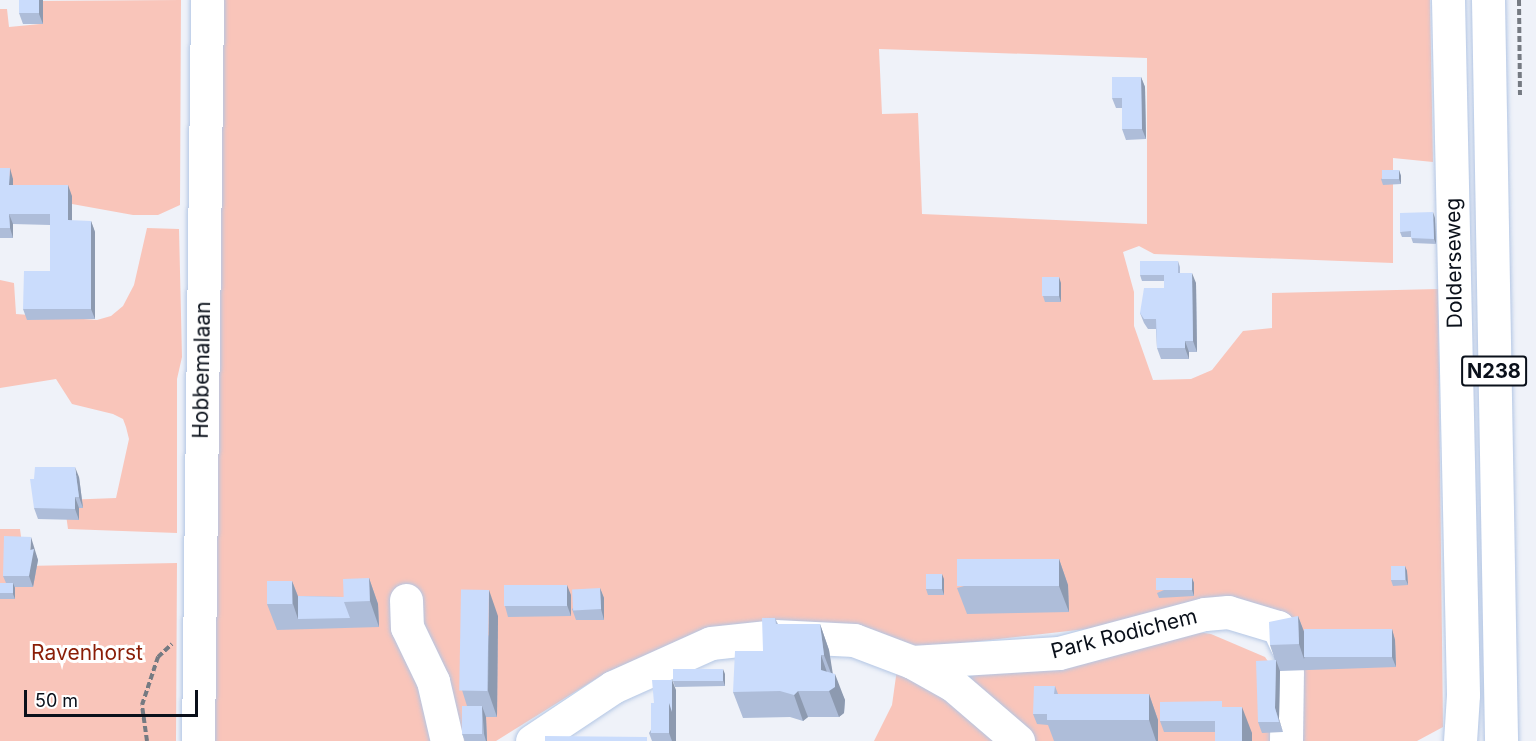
<!DOCTYPE html>
<html>
<head>
<meta charset="utf-8">
<style>
  body { margin:0 }
  #map { position:relative; width:1536px; height:741px; overflow:hidden; background:#eff2f9; font-family:Inter,sans-serif }
  div>[style] { position:absolute }
  .green>* { inset:0; background:#f9c5ba }
  .path>* { height:4px; margin-top:-2px; transform-origin:0; background:repeating-linear-gradient(90deg,#757a82 0 6px,transparent 0 9px) }
  .roads { filter:drop-shadow(0 0 2px #b3c6e4) drop-shadow(0 0 2px #b3c6e4) }
  .minor>* { height:33px; margin:-16.5px; padding:0 16.5px; transform-origin:16.5px; border-radius:16.5px; background:#fff }
  .major>* { height:33px; margin:-16.5px; padding:0 16.5px; transform-origin:16.5px; border-radius:16.5px; background:#fff }
  .wall>* { inset:0; background:#aebdd9 }
  .shaded-wall>* { inset:0; background:#8d9ab0 }
  .building>* { inset:0; background:#cadcfc; transform-origin:0 0 }
  span { translate:-50% -50%; white-space:nowrap; text-align:center; line-height:1.15; -webkit-text-stroke:6px #fff; paint-order:stroke }
  .shield-label span { padding:2px 4px; background:#fff; border:2px solid; border-radius:4px; -webkit-text-stroke-width:0 }
  .shield-label { font-size:20px; color:#0a101a; font-weight:700 }
  .street-label { font-size:21px; color:#0a101a }
  .park-label { font-size:21px; color:#8a1e07 }
  .scale { position:absolute; left:24px; top:690px; width:174px; height:27px; box-sizing:border-box; border:3px solid #0a101a; border-top:0; padding-left:8px; font-size:18px; line-height:21px; white-space:nowrap; color:#0a101a; -webkit-text-stroke:4px #fff; paint-order:stroke }
</style>
</head>
<body>
<div id="map">
  <div class="green">
    <div style="clip-path:polygon(181px 0,180px 205px,158px 215px,133px 215px,0 191px,0 9px,7px 9px,9px 27px,40px 24px,37px 1px)"></div>
    <div style="clip-path:polygon(evenodd,217px 0,1430px 0,1433px 162px,1393px 158px,1393px 263px,1154px 254px,1139px 246px,1123px 252px,1134px 292px,1134px 326px,1153px 380px,1191px 379px,1212px 370px,1243px 331px,1272px 328px,1272px 293px,1438px 289px,1443px 727px,1417px 741px,1291px 741px,1274px 639px,1222px 621px,1095px 628px,921px 648px,670px 646px,607px 672px,496px 741px,209px 741px,217px 0,879px 49px,1147px 58px,1147px 224px,922px 214px,918px 113px,882px 114px,879px 49px)"></div>
    <div style="clip-path:polygon(147px 228px,179px 229px,182px 357px,177px 379px,177px 533px,68px 529px,64px 500px,116px 498px,129px 439px,126px 427px,123px 419px,113px 414px,72px 404px,56px 379px,0 388px,0 280px,14px 283px,16px 314px,97px 320px,111px 316px,123px 306px,134px 285px)"></div>
    <div style="clip-path:polygon(0 529px,20px 529px,25px 566px,177px 563px,176px 741px,0 741px)"></div>
    <div style="clip-path:polygon(1184px 630px,1211px 634px,1265px 657px,1272px 667px,1274px 741px,1027px 741px,944px 669px)"></div>
    <div style="clip-path:polygon(898px 662px,1009px 741px,874px 741px,892px 705px)"></div>
  </div>
  <div class="path">
    <div style="left:1519px;top:0;width:95px;rotate:89.4deg"></div>
    <div style="left:147px;top:741px;width:36px;rotate:-98deg"></div>
    <div style="left:142px;top:705px;width:51px;rotate:-71.6deg"></div>
    <div style="left:158px;top:657px;width:19px;rotate:-43deg"></div>
  </div>
  <div class="roads">
    <div class="minor">
      <div style="left:1448px;top:0;width:695px;rotate:88.76deg"></div>
      <div style="left:1463px;top:695px;width:46px;rotate:93.7deg"></div>
      <div style="left:406px;top:600px;width:27px;rotate:88deg"></div>
      <div style="left:407px;top:627px;width:60px;rotate:64.3deg"></div>
      <div style="left:433px;top:681px;width:62px;rotate:76.9deg"></div>
      <div style="left:912px;top:662px;width:47px;rotate:29.3deg"></div>
      <div style="left:953px;top:685px;width:86px;rotate:40.7deg"></div>
      <div style="left:198px;top:741px;width:741px;rotate:-89.3deg"></div>
      <div style="left:532px;top:741px;width:97px;rotate:-33.7deg"></div>
      <div style="left:613px;top:687px;width:107px;rotate:-24.2deg"></div>
      <div style="left:711px;top:643px;width:64px;rotate:-6.2deg"></div>
      <div style="left:775px;top:636px;width:79px;rotate:2.9deg"></div>
      <div style="left:854px;top:640px;width:62px;rotate:20.8deg"></div>
      <div style="left:912px;top:662px;width:147px;rotate:-3.5deg"></div>
      <div style="left:1059px;top:653px;width:151px;rotate:-15deg"></div>
      <div style="left:1205px;top:614px;width:23px;rotate:-5deg"></div>
      <div style="left:1228px;top:612px;width:52px;rotate:16.7deg"></div>
      <div style="left:1278px;top:627px;width:21px;rotate:65deg"></div>
      <div style="left:1286px;top:741px;width:69px;rotate:-89.2deg"></div>
    </div>
    <div class="major">
      <div style="left:1488px;top:0;width:741px;rotate:88.99deg"></div>
    </div>
  </div>
  <div class="wall">
    <div style="clip-path:polygon(43px 0,43px 24px,23px 24px,19px 13px)"></div>
    <div style="clip-path:polygon(1141px 77px,1145px 87px,1146px 139px,1126px 140px,1122px 129px,1122px 108px,1116px 108px,1112px 98px)"></div>
    <div style="clip-path:polygon(0 168px,13px 179px,13px 185px,72px 196px,72px 221px,91px 221px,95px 232px,95px 319px,27px 320px,23px 309px,50px 271px,50px 225px,13px 224px,13px 238px,0 238px)"></div>
    <div style="clip-path:polygon(1399px 170px,1401px 176px,1401px 184px,1383px 185px,1381px 179px)"></div>
    <div style="clip-path:polygon(1435px 218px,1436px 244px,1413px 243px,1411px 237px,1402px 237px,1400px 232px)"></div>
    <div style="clip-path:polygon(1178px 261px,1180px 267px,1180px 273px,1196px 283px,1197px 352px,1189px 352px,1189px 359px,1161px 359px,1157px 348px,1156px 329px,1148px 329px,1144px 323px,1140px 313px,1164px 288px,1164px 281px,1142px 281px,1140px 275px)"></div>
    <div style="clip-path:polygon(1061px 283px,1061px 302px,1045px 302px,1043px 296px)"></div>
    <div style="clip-path:polygon(79px 477px,83px 508px,79px 508px,79px 520px,38px 519px,34px 508px,34px 479px)"></div>
    <div style="clip-path:polygon(34px 547px,34px 550px,38px 560px,33px 587px,15px 587px,15px 599px,0 599px,0 583px,6px 583px,3px 576px)"></div>
    <div style="clip-path:polygon(1059px 559px,1068px 585px,1069px 612px,967px 614px,957px 588px)"></div>
    <div style="clip-path:polygon(1405px 566px,1407px 571px,1408px 585px,1393px 586px,1391px 580px)"></div>
    <div style="clip-path:polygon(369px 578px,378px 604px,379px 627px,277px 630px,267px 604px,292px 581px,298px 596px,344px 597px)"></div>
    <div style="clip-path:polygon(1192px 578px,1194px 583px,1194px 596px,1159px 598px,1157px 593px)"></div>
    <div style="clip-path:polygon(944px 579px,944px 595px,928px 595px,926px 589px)"></div>
    <div style="clip-path:polygon(600px 588px,604px 598px,604px 620px,576px 620px,572px 609px)"></div>
    <div style="clip-path:polygon(571px 595px,571px 616px,508px 617px,505px 606px)"></div>
    <div style="clip-path:polygon(498px 616px,497px 717px,486px 717px,487px 741px,465px 741px,462px 734px,467px 706px,462px 690px)"></div>
    <div style="clip-path:polygon(1298px 616px,1304px 632px,1392px 629px,1395px 640px,1396px 667px,1280px 671px,1279px 719px,1283px 732px,1262px 733px,1258px 722px,1275px 660px,1270px 645px)"></div>
    <div style="clip-path:polygon(775px 618px,778px 624px,820px 624px,829px 650px,832px 673px,845px 700px,844px 713px,839px 717px,808px 717px,803px 721px,790px 717px,743px 718px,733px 692px,763px 651px)"></div>
    <div style="clip-path:polygon(725px 674px,725px 686px,675px 687px,673px 681px)"></div>
    <div style="clip-path:polygon(1055px 686px,1058px 694px,1149px 694px,1158px 720px,1158px 741px,1054px 741px,1048px 725px,1037px 724px,1033px 714px)"></div>
    <div style="clip-path:polygon(676px 690px,676px 741px,652px 741px,649px 733px)"></div>
    <div style="clip-path:polygon(1224px 707px,1252px 733px,1215px 732px,1164px 732px,1160px 721px)"></div>
  </div>
  <div class="shaded-wall">
    <div style="clip-path:polygon(39px 0,43px 0,43px 24px,39px 14px)"></div>
    <div style="clip-path:polygon(1141px 77px,1145px 87px,1146px 139px,1142px 129px)"></div>
    <div style="clip-path:polygon(10px 168px,13px 179px,13px 195px,9px 185px)"></div>
    <div style="clip-path:polygon(1399px 170px,1401px 176px,1401px 184px,1399px 179px)"></div>
    <div style="clip-path:polygon(68px 185px,72px 196px,72px 231px,68px 220px)"></div>
    <div style="clip-path:polygon(1433px 212px,1435px 218px,1436px 244px,1434px 239px)"></div>
    <div style="clip-path:polygon(9px 214px,13px 224px,13px 238px,10px 228px)"></div>
    <div style="clip-path:polygon(91px 221px,95px 232px,95px 319px,91px 309px)"></div>
    <div style="clip-path:polygon(1192px 273px,1196px 283px,1197px 352px,1193px 341px)"></div>
    <div style="clip-path:polygon(1059px 277px,1061px 283px,1061px 302px,1059px 296px)"></div>
    <div style="clip-path:polygon(1185px 341px,1189px 352px,1189px 359px,1185px 348px)"></div>
    <div style="clip-path:polygon(75px 467px,79px 477px,83px 508px,79px 497px)"></div>
    <div style="clip-path:polygon(75px 497px,79px 508px,79px 520px,75px 509px)"></div>
    <div style="clip-path:polygon(31px 537px,38px 560px,33px 587px,29px 576px)"></div>
    <div style="clip-path:polygon(1059px 559px,1068px 585px,1069px 612px,1059px 586px)"></div>
    <div style="clip-path:polygon(1405px 566px,1407px 571px,1408px 585px,1406px 580px)"></div>
    <div style="clip-path:polygon(942px 574px,944px 579px,944px 595px,942px 589px)"></div>
    <div style="clip-path:polygon(369px 578px,378px 604px,379px 627px,370px 601px)"></div>
    <div style="clip-path:polygon(1192px 578px,1194px 583px,1194px 596px,1192px 590px)"></div>
    <div style="clip-path:polygon(292px 581px,302px 607px,298px 619px,293px 604px)"></div>
    <div style="clip-path:polygon(13px 583px,15px 588px,15px 599px,13px 594px)"></div>
    <div style="clip-path:polygon(567px 585px,571px 595px,571px 616px,567px 605px)"></div>
    <div style="clip-path:polygon(600px 588px,604px 598px,604px 620px,601px 609px)"></div>
    <div style="clip-path:polygon(489px 590px,498px 616px,497px 717px,488px 691px)"></div>
    <div style="clip-path:polygon(1298px 616px,1308px 642px,1304px 659px,1299px 644px)"></div>
    <div style="clip-path:polygon(820px 624px,829px 650px,834px 681px,824px 655px)"></div>
    <div style="clip-path:polygon(1392px 629px,1395px 640px,1396px 667px,1392px 657px)"></div>
    <div style="clip-path:polygon(821px 655px,830px 681px,835px 674px,845px 700px,844px 713px,839px 717px,821px 670px)"></div>
    <div style="clip-path:polygon(1276px 660px,1280px 671px,1279px 719px,1283px 732px,1275px 708px)"></div>
    <div style="clip-path:polygon(723px 669px,725px 674px,725px 686px,723px 680px)"></div>
    <div style="clip-path:polygon(672px 680px,676px 690px,676px 741px,672px 741px,669px 733px,669px 703px)"></div>
    <div style="clip-path:polygon(798px 691px,808px 717px,803px 721px,794px 695px)"></div>
    <div style="clip-path:polygon(1149px 694px,1158px 720px,1158px 741px,1156px 741px,1149px 720px)"></div>
    <div style="clip-path:polygon(482px 706px,486px 717px,487px 741px,486px 741px,484px 734px)"></div>
    <div style="clip-path:polygon(1242px 707px,1252px 733px,1252px 741px,1242px 741px)"></div>
  </div>
  <div class="building">
    <div style="left:19px;top:0;width:20px;height:13px"></div>
    <div style="clip-path:polygon(1112px 77px,1141px 77px,1142px 129px,1122px 129px,1122px 98px,1112px 98px)"></div>
    <div style="clip-path:polygon(0 168px,10px 168px,9px 185px,68px 185px,68px 220px,91px 221px,91px 309px,23px 309px,24px 271px,50px 271px,50px 214px,9px 214px,10px 228px,0 228px)"></div>
    <div style="left:1382px;top:170px;width:17px;height:9px"></div>
    <div style="clip-path:polygon(1433px 212px,1434px 239px,1411px 238px,1411px 231px,1400px 232px,1400px 213px)"></div>
    <div style="clip-path:polygon(1140px 261px,1178px 261px,1178px 273px,1164px 273px,1164px 275px,1140px 275px)"></div>
    <div style="clip-path:polygon(1164px 273px,1192px 273px,1193px 341px,1185px 341px,1185px 348px,1157px 348px,1156px 319px,1144px 319px,1140px 313px,1144px 288px,1164px 288px)"></div>
    <div style="left:1059px;top:277px;width:19px;height:17px;rotate:90deg"></div>
    <div style="clip-path:polygon(35px 467px,75px 467px,79px 497px,75px 497px,75px 509px,34px 508px,30px 479px,34px 479px)"></div>
    <div style="clip-path:polygon(4px 536px,31px 537px,30px 550px,34px 549px,29px 576px,3px 576px)"></div>
    <div style="left:1059px;top:559px;width:27px;height:102px;rotate:90deg"></div>
    <div style="left:1391px;top:566px;width:14px;height:14px"></div>
    <div style="left:926px;top:574px;width:16px;height:15px"></div>
    <div style="left:369px;top:578px;width:23px;height:26px;rotate:88deg"></div>
    <div style="left:1192px;top:578px;width:12px;height:36px;rotate:90deg"></div>
    <div style="left:267px;top:581px;width:25px;height:23px"></div>
    <div style="left:0;top:583px;width:13px;height:10px"></div>
    <div style="left:504px;top:585px;width:63px;height:21px"></div>
    <div style="left:600px;top:588px;width:21px;height:28px;rotate:87deg"></div>
    <div style="left:489px;top:590px;width:101px;height:28px;rotate:91deg"></div>
    <div style="clip-path:polygon(298px 596px,344px 597px,344px 602px,350px 618px,298px 619px)"></div>
    <div style="clip-path:polygon(1298px 616px,1299px 644px,1270px 645px,1269px 622px)"></div>
    <div style="clip-path:polygon(762px 618px,775px 618px,776px 624px,820px 624px,824px 655px,821px 655px,821px 670px,835px 674px,835px 687px,829px 691px,798px 691px,794px 695px,780px 691px,733px 692px,735px 651px,763px 651px)"></div>
    <div style="left:1392px;top:629px;width:28px;height:88px;rotate:90deg"></div>
    <div style="clip-path:polygon(1276px 660px,1275px 708px,1279px 722px,1258px 722px,1256px 661px)"></div>
    <div style="left:673px;top:669px;width:50px;height:12px"></div>
    <div style="clip-path:polygon(652px 680px,672px 680px,672px 712px,669px 703px,654px 703px)"></div>
    <div style="clip-path:polygon(1034px 686px,1055px 686px,1054px 694px,1047px 694px,1047px 714px,1033px 714px)"></div>
    <div style="left:1047px;top:694px;width:102px;height:26px"></div>
    <div style="clip-path:polygon(1222px 701px,1222px 707px,1215px 707px,1215px 721px,1160px 721px,1160px 702px)"></div>
    <div style="left:651px;top:703px;width:18px;height:30px"></div>
    <div style="left:462px;top:706px;width:20px;height:28px"></div>
    <div style="left:1215px;top:707px;width:27px;height:34px"></div>
    <div style="clip-path:polygon(545px 736px,647px 737px,647px 741px,545px 741px)"></div>
  </div>
  <div class="shield-label">
    <span style="left:1494px;top:371px">N238</span>
  </div>
  <div class="street-label">
    <span style="left:1454px;top:263px;rotate:-91deg">Dolderseweg</span>
    <span style="left:202px;top:370px;rotate:-89deg">Hobbemalaan</span>
    <span style="left:1124px;top:634px;rotate:-14deg">Park Rodichem</span>
  </div>
  <div class="park-label">
    <span style="left:87px;top:653px">Ravenhorst</span>
  </div>
  <div class="scale">50 m</div>
</div>
</body>
</html>
